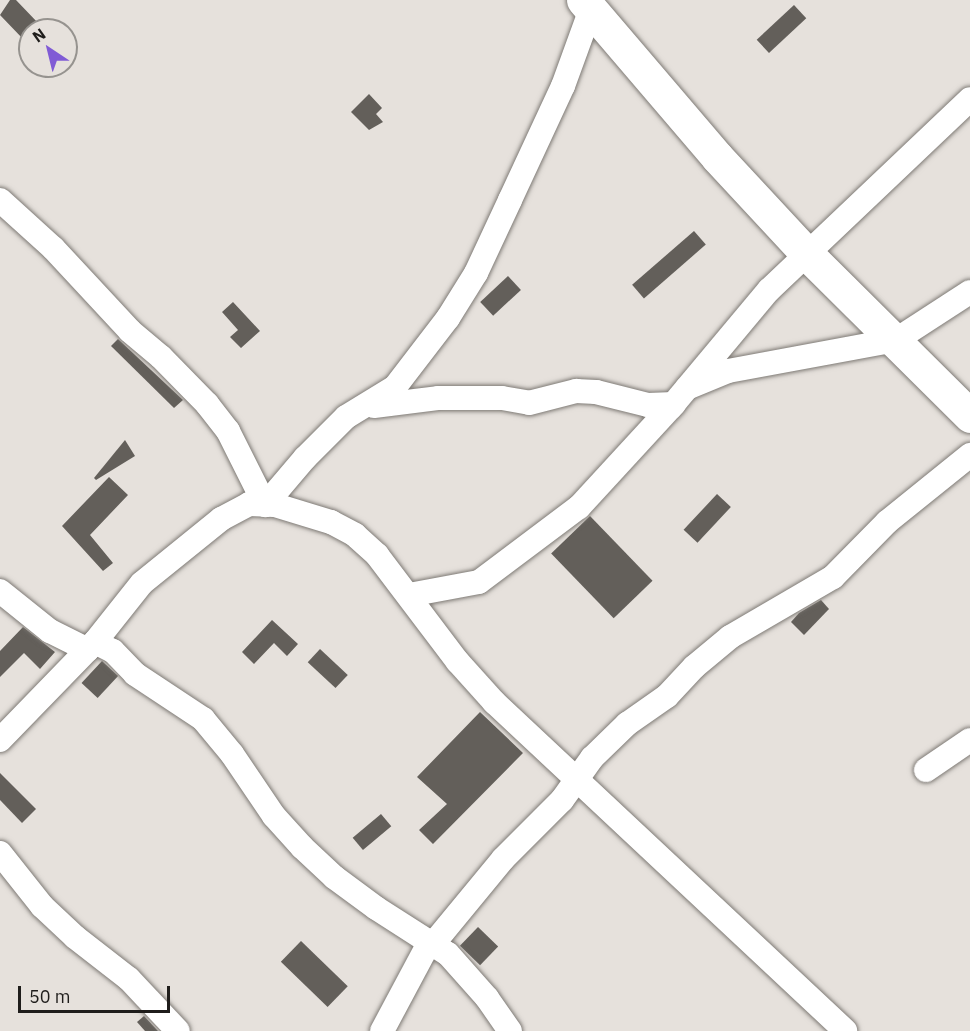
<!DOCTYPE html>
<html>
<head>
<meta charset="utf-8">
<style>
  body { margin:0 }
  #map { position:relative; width:970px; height:1031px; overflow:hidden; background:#e6e1dc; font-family:"IBM Plex Sans",sans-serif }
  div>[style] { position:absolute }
  .building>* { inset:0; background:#635f5a; transform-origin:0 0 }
  .roads { filter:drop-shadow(0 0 2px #7e7a75) drop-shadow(0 0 2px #7e7a75) }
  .street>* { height:24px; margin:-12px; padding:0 12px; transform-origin:12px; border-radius:12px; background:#fff }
  .secondary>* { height:33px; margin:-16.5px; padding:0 16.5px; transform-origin:16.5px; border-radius:16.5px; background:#fff }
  span { translate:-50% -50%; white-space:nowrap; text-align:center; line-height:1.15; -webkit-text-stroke:6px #e6e1dc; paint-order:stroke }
  .north { position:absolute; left:18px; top:18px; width:60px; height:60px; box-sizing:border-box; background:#e6e1dc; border:2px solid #96938f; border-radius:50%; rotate:325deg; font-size:16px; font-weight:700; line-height:24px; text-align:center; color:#1f1d1b }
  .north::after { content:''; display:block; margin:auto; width:21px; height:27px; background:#805bd5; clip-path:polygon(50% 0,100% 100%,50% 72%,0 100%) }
  .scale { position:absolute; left:18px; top:986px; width:152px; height:27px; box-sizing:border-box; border:3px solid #1f1d1b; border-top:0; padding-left:8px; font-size:18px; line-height:21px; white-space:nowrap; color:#1f1d1b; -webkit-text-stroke:4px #e6e1dc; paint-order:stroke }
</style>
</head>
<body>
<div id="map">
  <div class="building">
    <div style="clip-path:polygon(10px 0,16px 0,39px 24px,30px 30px,24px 40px,0 15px)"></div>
    <div style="left:794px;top:5px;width:18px;height:51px;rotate:47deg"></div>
    <div style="clip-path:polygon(369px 94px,382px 108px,376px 114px,383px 122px,369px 130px,351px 112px)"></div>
    <div style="left:694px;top:231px;width:18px;height:82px;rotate:49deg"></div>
    <div style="left:508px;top:276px;width:19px;height:38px;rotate:47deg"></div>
    <div style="clip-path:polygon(233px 302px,260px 331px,241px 348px,230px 337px,238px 330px,222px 312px)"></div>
    <div style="clip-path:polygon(118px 339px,183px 400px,174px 408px,111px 346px)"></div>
    <div style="clip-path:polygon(125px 440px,135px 456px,96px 480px,94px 478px)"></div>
    <div style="clip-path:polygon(109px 477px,128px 495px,90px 535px,113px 563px,103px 571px,62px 526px)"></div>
    <div style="left:717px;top:494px;width:19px;height:49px;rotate:43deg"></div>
    <div style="left:590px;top:516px;width:90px;height:54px;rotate:46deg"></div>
    <div style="clip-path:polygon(821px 600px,829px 609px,804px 635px,791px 622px,799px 613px)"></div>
    <div style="clip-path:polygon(272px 620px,298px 644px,287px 656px,274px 643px,254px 664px,242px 652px)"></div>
    <div style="clip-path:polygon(23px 627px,55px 652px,40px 669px,24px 653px,0 677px,0 651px)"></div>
    <div style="left:320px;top:649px;width:38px;height:18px;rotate:43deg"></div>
    <div style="left:102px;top:661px;width:22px;height:30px;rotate:43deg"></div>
    <div style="clip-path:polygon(480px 712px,523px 753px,433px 844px,419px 830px,447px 804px,417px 777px)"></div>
    <div style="clip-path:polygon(0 773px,36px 809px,22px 823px,0 800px)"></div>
    <div style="left:381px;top:814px;width:16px;height:37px;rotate:50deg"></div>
    <div style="left:478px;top:927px;width:28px;height:26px;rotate:44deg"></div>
    <div style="left:301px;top:941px;width:65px;height:29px;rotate:44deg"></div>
    <div style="clip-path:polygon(144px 1016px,158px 1031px,145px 1031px,137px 1022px)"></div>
  </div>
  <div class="roads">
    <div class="street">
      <div style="left:0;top:200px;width:72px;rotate:42.2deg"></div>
      <div style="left:53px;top:248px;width:113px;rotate:47.1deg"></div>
      <div style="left:130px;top:331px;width:40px;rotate:40deg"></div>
      <div style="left:161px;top:357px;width:66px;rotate:45.6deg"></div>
      <div style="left:207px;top:404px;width:34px;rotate:52deg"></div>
      <div style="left:228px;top:431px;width:83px;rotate:63.4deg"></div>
      <div style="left:265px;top:505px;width:62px;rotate:-49.6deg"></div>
      <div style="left:305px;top:458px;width:58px;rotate:-45deg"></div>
      <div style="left:346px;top:417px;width:57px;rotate:-31.5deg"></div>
      <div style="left:395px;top:387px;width:87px;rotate:-52.5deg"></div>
      <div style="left:448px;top:318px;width:53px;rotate:-58.1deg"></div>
      <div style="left:476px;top:273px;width:81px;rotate:-65deg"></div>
      <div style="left:510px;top:200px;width:126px;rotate:-65.1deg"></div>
      <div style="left:563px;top:86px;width:82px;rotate:-70deg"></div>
      <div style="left:687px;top:388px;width:44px;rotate:-22.5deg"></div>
      <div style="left:728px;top:371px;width:171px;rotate:-10.5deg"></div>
      <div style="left:896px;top:340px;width:88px;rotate:-33deg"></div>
      <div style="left:374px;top:406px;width:64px;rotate:-7.1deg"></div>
      <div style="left:438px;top:398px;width:64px"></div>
      <div style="left:502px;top:398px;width:27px;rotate:10deg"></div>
      <div style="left:529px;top:403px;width:49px;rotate:-14.3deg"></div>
      <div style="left:576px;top:391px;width:20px;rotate:3deg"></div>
      <div style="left:596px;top:392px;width:54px;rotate:14deg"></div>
      <div style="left:648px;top:405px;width:26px;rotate:-2deg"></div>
      <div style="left:0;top:591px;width:64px;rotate:38.7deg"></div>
      <div style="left:50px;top:631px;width:42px;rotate:26.6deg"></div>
      <div style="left:409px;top:595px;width:71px;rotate:-10.5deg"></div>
      <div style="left:479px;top:582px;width:125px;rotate:-36.9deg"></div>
      <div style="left:579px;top:507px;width:136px;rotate:-47.4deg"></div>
      <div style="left:671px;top:407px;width:153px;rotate:-50.1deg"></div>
      <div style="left:769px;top:290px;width:277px;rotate:-43.5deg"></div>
      <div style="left:95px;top:642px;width:20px;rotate:27deg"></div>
      <div style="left:113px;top:651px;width:32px;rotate:46deg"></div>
      <div style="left:135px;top:674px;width:82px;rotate:33.5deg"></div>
      <div style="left:203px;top:719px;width:45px;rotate:50.4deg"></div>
      <div style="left:232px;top:754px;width:75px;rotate:55.9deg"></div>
      <div style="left:274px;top:816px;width:42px;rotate:47.9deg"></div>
      <div style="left:302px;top:847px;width:44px;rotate:43.2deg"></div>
      <div style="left:334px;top:877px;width:52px;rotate:36.4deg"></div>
      <div style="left:376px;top:908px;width:85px;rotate:32.6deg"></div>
      <div style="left:448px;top:954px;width:59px;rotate:48.4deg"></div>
      <div style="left:487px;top:998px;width:40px;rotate:55.1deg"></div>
      <div style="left:0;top:740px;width:136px;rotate:-45.9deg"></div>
      <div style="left:95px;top:642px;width:75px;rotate:-51.5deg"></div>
      <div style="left:142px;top:583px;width:102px;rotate:-39deg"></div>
      <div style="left:221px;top:519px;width:32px;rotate:-28deg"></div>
      <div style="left:249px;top:504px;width:26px;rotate:2deg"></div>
      <div style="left:275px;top:505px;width:59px;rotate:16.9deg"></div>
      <div style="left:331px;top:522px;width:27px;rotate:28deg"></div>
      <div style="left:355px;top:535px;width:30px;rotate:42deg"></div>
      <div style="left:377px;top:555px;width:134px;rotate:52.9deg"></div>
      <div style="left:458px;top:662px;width:54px;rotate:48deg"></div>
      <div style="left:494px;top:702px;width:481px;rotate:43.1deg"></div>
      <div style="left:926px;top:770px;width:53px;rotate:-34.3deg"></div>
      <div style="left:0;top:853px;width:68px;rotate:51.6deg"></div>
      <div style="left:42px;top:906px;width:45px;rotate:43.2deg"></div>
      <div style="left:75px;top:937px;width:68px;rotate:37.9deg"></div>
      <div style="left:129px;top:979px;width:71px;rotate:46.7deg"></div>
      <div style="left:433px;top:944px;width:110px;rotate:-50.5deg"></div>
      <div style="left:503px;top:859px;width:83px;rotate:-45deg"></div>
      <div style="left:562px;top:800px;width:52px;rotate:-54.5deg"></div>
      <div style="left:592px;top:758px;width:49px;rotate:-44.2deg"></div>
      <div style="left:627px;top:724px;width:49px;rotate:-35deg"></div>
      <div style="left:667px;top:696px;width:40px;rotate:-47deg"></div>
      <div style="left:694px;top:667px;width:47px;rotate:-39.8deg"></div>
      <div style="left:730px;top:637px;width:119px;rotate:-30.2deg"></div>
      <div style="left:833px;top:577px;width:77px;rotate:-45.5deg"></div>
      <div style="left:887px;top:522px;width:107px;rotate:-38.9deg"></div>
      <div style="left:382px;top:1031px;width:102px;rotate:-61.9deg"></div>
    </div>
    <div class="secondary">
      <div style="left:583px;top:0;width:206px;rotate:49.5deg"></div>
      <div style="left:717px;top:157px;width:132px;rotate:47.1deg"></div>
      <div style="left:807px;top:254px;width:230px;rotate:44.8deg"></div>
    </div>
  </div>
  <div class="north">N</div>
  <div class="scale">50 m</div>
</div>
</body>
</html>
